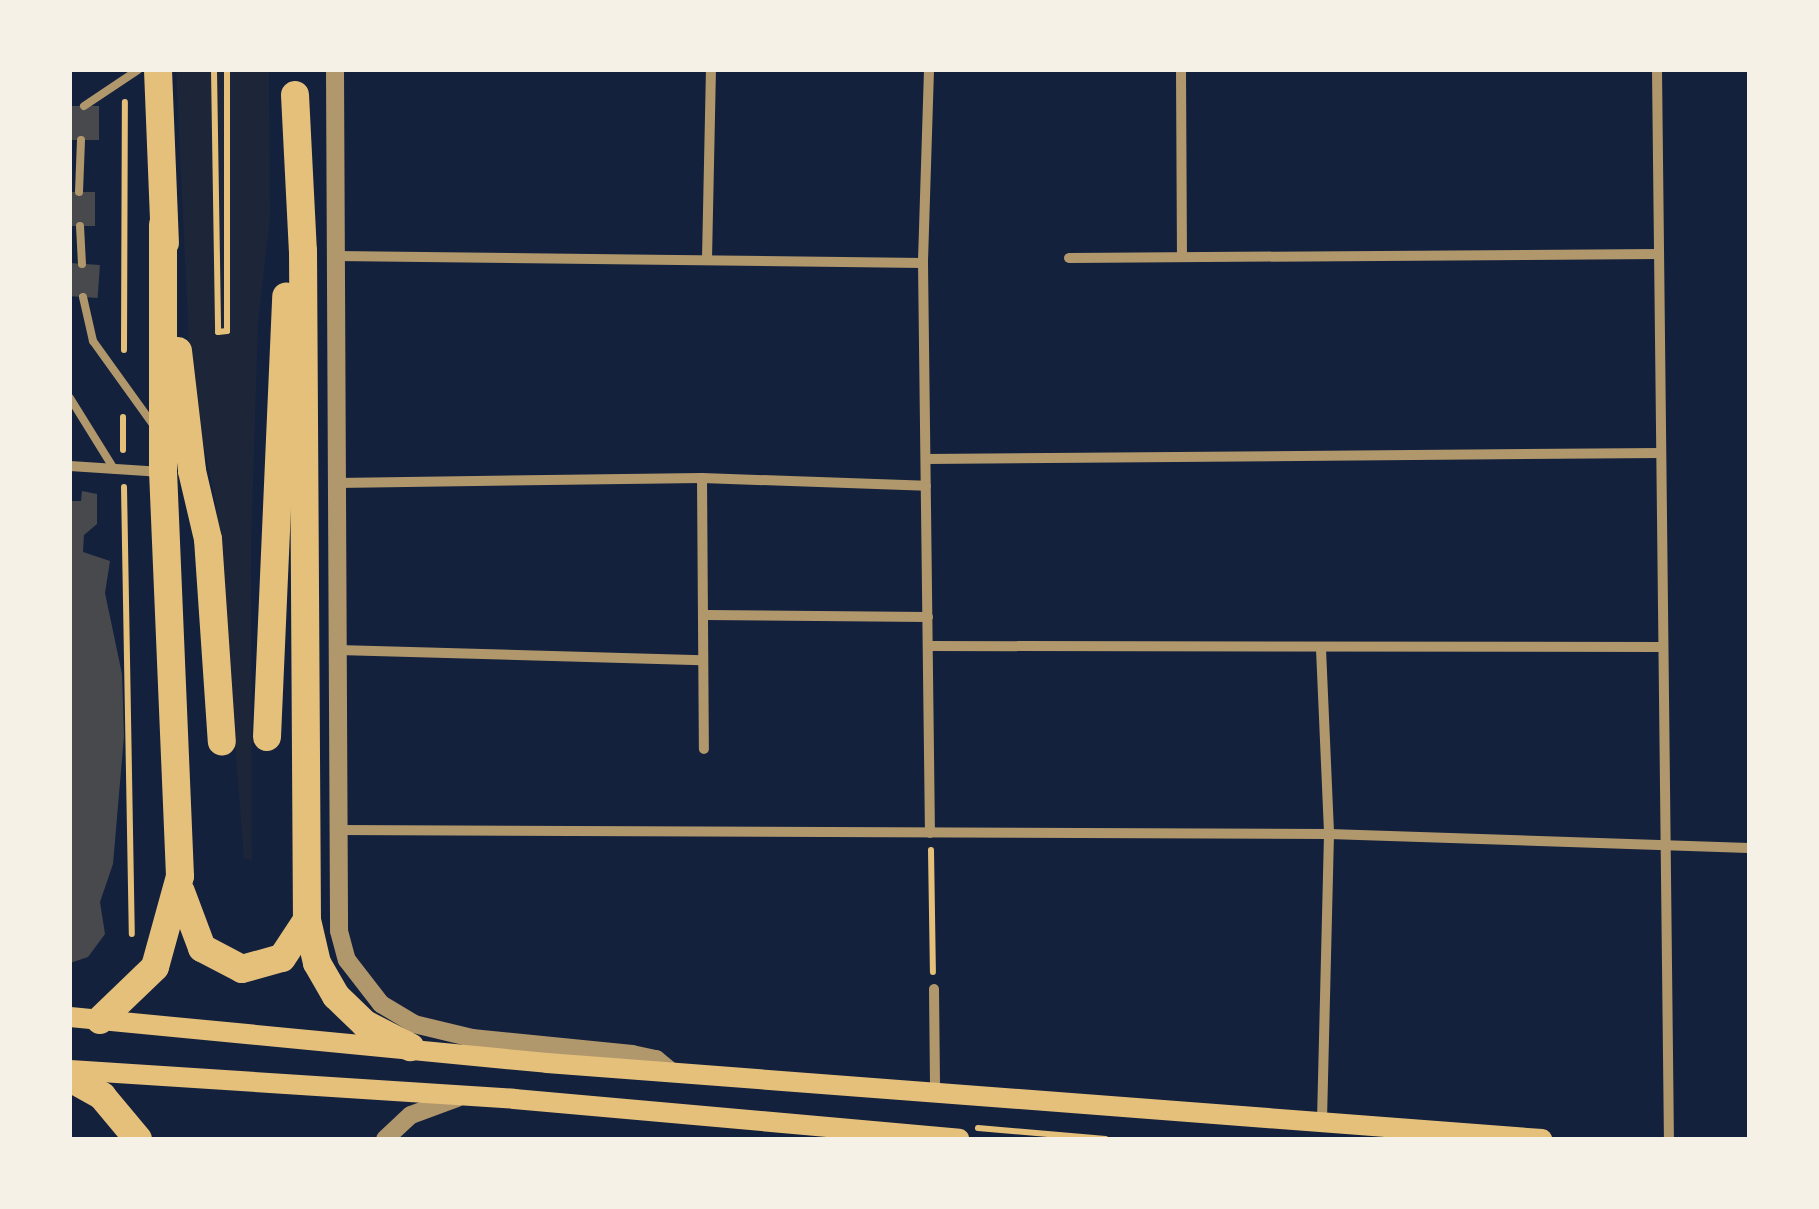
<!DOCTYPE html>
<html>
<head>
<meta charset="utf-8">
<style>
  body { margin:0 }
  #map { position:relative; width:1819px; height:1209px; overflow:hidden; background:#14213d; font-family:"Alegreya Sans",sans-serif }
  div>[style] { position:absolute }
  .green>* { inset:0; background:#1d2539 }
  .building>* { inset:0; background:#48494c; transform-origin:0 0 }
  .path>* { height:6px; margin:-3px; padding:0 3px; transform-origin:3px; border-radius:3px; background:#e5c07b }
  .service>* { height:8px; margin:-4px; padding:0 4px; transform-origin:4px; border-radius:4px; background:#b1986c }
  .minor>* { height:10px; margin:-5px; padding:0 5px; transform-origin:5px; border-radius:5px; background:#b1986c }
  .tertiary>* { height:18px; margin:-9px; padding:0 9px; transform-origin:9px; border-radius:9px; background:#b1986c }
  .secondary>* { height:20px; margin:-10px; padding:0 10px; transform-origin:10px; border-radius:10px; background:#e5c07b }
  .trunk>* { height:28px; margin:-14px; padding:0 14px; transform-origin:14px; border-radius:14px; background:#e5c07b }
  span { translate:-50% -50%; white-space:nowrap; text-align:center; line-height:1.15; -webkit-text-stroke:10px #f6f1e7; paint-order:stroke }
  .frame { position:absolute; inset:0; border:72px solid #f6f1e7; pointer-events:none }
</style>
</head>
<body>
<div id="map">
  <div class="green">
    <div style="clip-path:polygon(176px 70px,269px 70px,270px 218px,258px 322px,251px 547px,252px 860px,244px 858px,216px 503px,191px 386px)"></div>
  </div>
  <div class="building">
    <div style="left:70px;top:106px;width:29px;height:34px"></div>
    <div style="left:70px;top:192px;width:25px;height:34px"></div>
    <div style="left:70px;top:263px;width:30px;height:33px;rotate:4deg"></div>
    <div style="clip-path:polygon(82px 491px,97px 494px,97px 524px,84px 535px,83px 552px,110px 561px,105px 593px,122px 674px,124px 736px,113px 864px,100px 902px,105px 934px,88px 957px,70px 963px,70px 501px,81px 501px)"></div>
  </div>
  <div class="path">
    <div style="left:214px;top:70px;width:262px;rotate:89.1deg"></div>
    <div style="left:218px;top:332px;width:9px;rotate:-6deg"></div>
    <div style="left:227px;top:331px;width:261px;rotate:-90deg"></div>
    <div style="left:124px;top:350px;width:248px;rotate:-89.8deg"></div>
    <div style="left:123px;top:417px;width:33px;rotate:90deg"></div>
    <div style="left:124px;top:487px;width:447px;rotate:89deg"></div>
    <div style="left:931px;top:850px;width:122px;rotate:89.1deg"></div>
    <div style="left:978px;top:1128px;width:128px;rotate:4.9deg"></div>
  </div>
  <div class="service">
    <div style="left:84px;top:106px;width:65px;rotate:-33.7deg"></div>
    <div style="left:79px;top:192px;width:52px;rotate:-87.8deg"></div>
    <div style="left:80px;top:226px;width:38px;rotate:87deg"></div>
    <div style="left:83px;top:297px;width:45px;rotate:77.2deg"></div>
    <div style="left:93px;top:341px;width:105px;rotate:54.3deg"></div>
    <div style="left:70px;top:398px;width:84px;rotate:58.2deg"></div>
  </div>
  <div class="minor">
    <div style="left:929px;top:70px;width:193px;rotate:91.8deg"></div>
    <div style="left:923px;top:263px;width:570px;rotate:89.3deg"></div>
    <div style="left:1181px;top:70px;width:187px;rotate:89.7deg"></div>
    <div style="left:1657px;top:70px;width:1069px;rotate:89.36deg"></div>
    <div style="left:336px;top:256px;width:587px;rotate:0.68deg"></div>
    <div style="left:1069px;top:258px;width:590px;rotate:-0.39deg"></div>
    <div style="left:707px;top:259px;width:189px;rotate:-88.8deg"></div>
    <div style="left:926px;top:459px;width:735px;rotate:-0.47deg"></div>
    <div style="left:70px;top:466px;width:92px;rotate:3.7deg"></div>
    <div style="left:702px;top:478px;width:271px;rotate:89.6deg"></div>
    <div style="left:337px;top:483px;width:365px;rotate:-0.8deg"></div>
    <div style="left:702px;top:478px;width:224px;rotate:2deg"></div>
    <div style="left:705px;top:615px;width:223px;rotate:0.5deg"></div>
    <div style="left:928px;top:646px;width:735px;rotate:0.08deg"></div>
    <div style="left:1321px;top:649px;width:185px;rotate:87.5deg"></div>
    <div style="left:1329px;top:834px;width:287px;rotate:91.4deg"></div>
    <div style="left:338px;top:650px;width:364px;rotate:1.6deg"></div>
    <div style="left:339px;top:830px;width:990px;rotate:0.23deg"></div>
    <div style="left:1329px;top:834px;width:420px;rotate:1.9deg"></div>
    <div style="left:934px;top:989px;width:102px;rotate:89.4deg"></div>
  </div>
  <div class="tertiary">
    <div style="left:335px;top:70px;width:861px;rotate:89.73deg"></div>
    <div style="left:339px;top:931px;width:30px;rotate:75deg"></div>
    <div style="left:347px;top:960px;width:56px;rotate:52.3deg"></div>
    <div style="left:381px;top:1004px;width:39px;rotate:31deg"></div>
    <div style="left:414px;top:1024px;width:60px;rotate:13.6deg"></div>
    <div style="left:472px;top:1038px;width:161px;rotate:5.7deg"></div>
    <div style="left:632px;top:1054px;width:25px;rotate:12deg"></div>
    <div style="left:656px;top:1059px;width:21px;rotate:39deg"></div>
    <div style="left:385px;top:1139px;width:35px;rotate:-43deg"></div>
    <div style="left:411px;top:1115px;width:49px;rotate:-20.3deg"></div>
  </div>
  <div class="secondary">
    <div style="left:70px;top:1017px;width:479px;rotate:5.5deg"></div>
    <div style="left:547px;top:1063px;width:998px;rotate:4.37deg"></div>
    <div style="left:70px;top:1070px;width:445px;rotate:3.7deg"></div>
    <div style="left:514px;top:1099px;width:447px;rotate:5.1deg"></div>
  </div>
  <div class="trunk">
    <div style="left:158px;top:70px;width:173px;rotate:87.7deg"></div>
    <div style="left:295px;top:95px;width:156px;rotate:87.1deg"></div>
    <div style="left:303px;top:251px;width:669px;rotate:89.66deg"></div>
    <div style="left:307px;top:920px;width:44px;rotate:76.9deg"></div>
    <div style="left:317px;top:963px;width:38px;rotate:60deg"></div>
    <div style="left:336px;top:996px;width:40px;rotate:44deg"></div>
    <div style="left:365px;top:1024px;width:51px;rotate:27.1deg"></div>
    <div style="left:178px;top:351px;width:121px;rotate:83.3deg"></div>
    <div style="left:192px;top:471px;width:70px;rotate:76.8deg"></div>
    <div style="left:208px;top:539px;width:203px;rotate:86.1deg"></div>
    <div style="left:267px;top:737px;width:441px;rotate:-87.5deg"></div>
    <div style="left:181px;top:892px;width:60px;rotate:69.4deg"></div>
    <div style="left:202px;top:948px;width:45px;rotate:27.7deg"></div>
    <div style="left:242px;top:969px;width:41px;rotate:-15.4deg"></div>
    <div style="left:282px;top:958px;width:45px;rotate:-56.7deg"></div>
    <div style="left:100px;top:1020px;width:76px;rotate:-43.9deg"></div>
    <div style="left:155px;top:967px;width:94px;rotate:-74.6deg"></div>
    <div style="left:180px;top:876px;width:404px;rotate:-92.4deg"></div>
    <div style="left:163px;top:472px;width:247px;rotate:-90deg"></div>
    <div style="left:70px;top:1078px;width:37px;rotate:29deg"></div>
    <div style="left:102px;top:1096px;width:56px;rotate:50.1deg"></div>
  </div>
  <div class="frame"></div>
</div>
</body>
</html>
